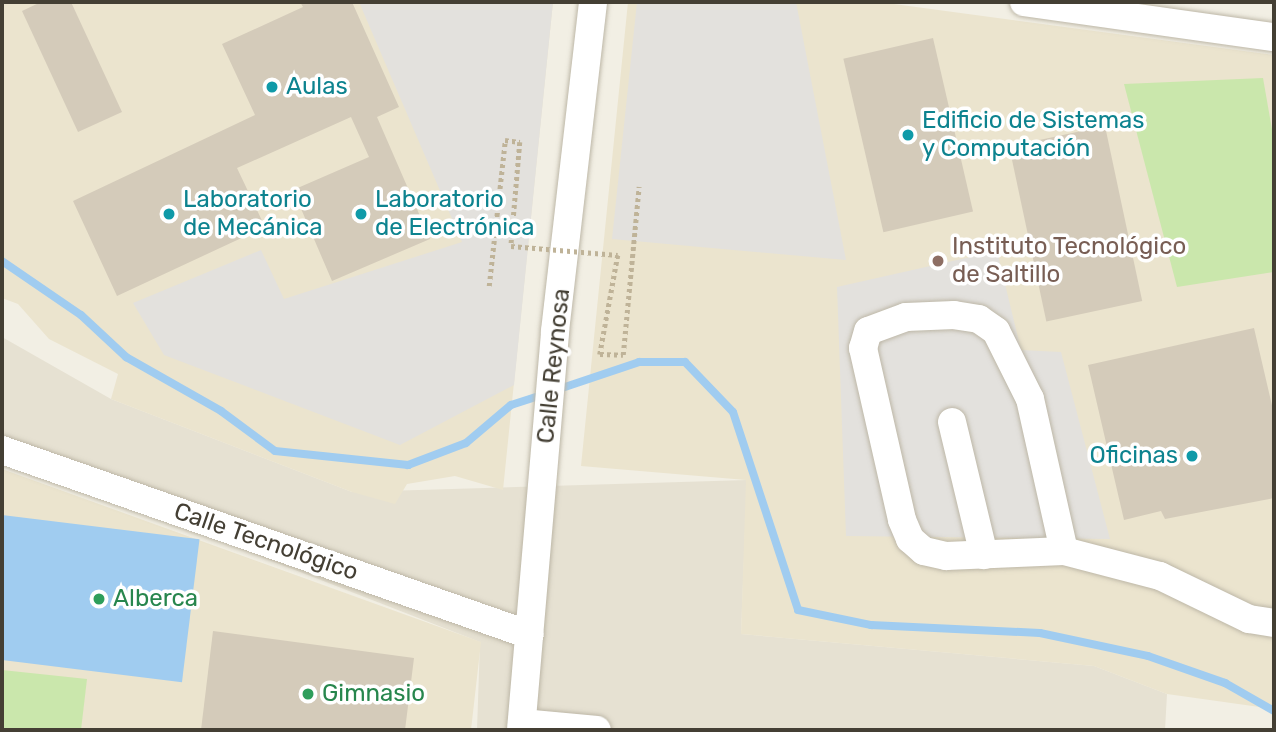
<!DOCTYPE html>
<html>
<head>
<meta charset="utf-8">
<style>
  body { margin:0 }
  #map { position:relative; width:1276px; height:732px; overflow:hidden; background:#f2efe4; font-family:Rubik,sans-serif }
  div>[style] { position:absolute }
  .residential>* { inset:0; background:#e6e1d2 }
  .education>* { inset:0; background:#ebe4ce }
  .green>* { inset:0; background:#cae7ac }
  .parking>* { inset:0; background:#e3e1dd }
  .water>* { inset:0; background:#a0ccf0; transform-origin:0 0 }
  .stream>* { height:8px; margin:-4px; padding:0 4px; transform-origin:4px; border-radius:4px; background:#a0ccf0 }
  .building>* { inset:0; background:#d4cbba; transform-origin:0 0 }
  .path>* { height:4.5px; margin-top:-2.25px; transform-origin:0; background:repeating-linear-gradient(90deg,#bfb398 0 3.5px,transparent 0 7px) }
  .roads { filter:drop-shadow(0 0 2px #bdb7a7) drop-shadow(0 0 2px #bdb7a7) }
  .minor>* { height:28px; margin:-14px; padding:0 14px; transform-origin:14px; border-radius:14px; background:#fff }
  .path-bridge>* { height:4.5px; margin-top:-2.25px; transform-origin:0; background:repeating-linear-gradient(90deg,#bfb398 0 3.5px,transparent 0 7px) }
  .dots>* { width:19px; height:19px; translate:-50% -50%; box-sizing:border-box; border:4px solid #fff; border-radius:50% }
  span { translate:-50% -50%; white-space:nowrap; text-align:center; line-height:1.15; -webkit-text-stroke:7px #fff; paint-order:stroke }
  .culture-label { font-size:24px; color:#0d838f }
  .left { translate:0 -50%; text-align:left }
  .right { translate:-100% -50%; text-align:right }
  .education-label { font-size:24px; color:#785e54 }
  .street-label { font-size:24px; color:#443f34 }
  .leisure-label { font-size:24px; color:#27864d }
  .frame { position:absolute; inset:0; border:4px solid #443f34; pointer-events:none }
</style>
</head>
<body>
<div id="map">
  <div class="residential">
    <div style="clip-path:polygon(2px 337px,111px 399px,352px 492px,747px 480px,741px 634px,1094px 666px,1167px 694px,1165px 730px,477px 730px,480px 642px,2px 456px)"></div>
  </div>
  <div class="education">
    <div style="clip-path:polygon(2px 2px,553px 2px,503px 490px,455px 476px,407px 484px,395px 504px,352px 492px,111px 399px,118px 374px,49px 339px,18px 304px,2px 298px)"></div>
    <div style="clip-path:polygon(628px 2px,879px 2px,1274px 55px,1274px 709px,1167px 694px,1094px 666px,741px 634px,746px 480px,581px 466px)"></div>
    <div style="clip-path:polygon(2px 469px,481px 642px,471px 730px,2px 730px)"></div>
  </div>
  <div class="green">
    <div style="clip-path:polygon(1263px 78px,1274px 141px,1274px 272px,1177px 287px,1124px 84px)"></div>
    <div style="clip-path:polygon(2px 670px,87px 679px,81px 730px,2px 730px)"></div>
  </div>
  <div class="parking">
    <div style="clip-path:polygon(359px 2px,553px 2px,514px 385px,400px 445px,164px 355px,133px 303px,261px 250px,284px 299px,462px 242px)"></div>
    <div style="clip-path:polygon(637px 2px,796px 2px,846px 260px,612px 239px)"></div>
    <div style="clip-path:polygon(997px 251px,1021px 350px,1061px 352px,1110px 539px,846px 536px,837px 287px)"></div>
  </div>
  <div class="water">
    <div style="left:2px;top:515px;width:199px;height:144px;rotate:7deg"></div>
  </div>
  <div class="stream">
    <div style="left:2px;top:261px;width:96px;rotate:34.4deg"></div>
    <div style="left:81px;top:315px;width:62px;rotate:43deg"></div>
    <div style="left:126px;top:357px;width:109px;rotate:29.6deg"></div>
    <div style="left:221px;top:411px;width:67px;rotate:36.5deg"></div>
    <div style="left:275px;top:451px;width:134px;rotate:6deg"></div>
    <div style="left:408px;top:465px;width:62px;rotate:-20.8deg"></div>
    <div style="left:466px;top:443px;width:59px;rotate:-40.2deg"></div>
    <div style="left:511px;top:405px;width:35px;rotate:-18deg"></div>
    <div style="left:556px;top:390px;width:88px;rotate:-18.6deg"></div>
    <div style="left:639px;top:362px;width:46px"></div>
    <div style="left:685px;top:362px;width:69px;rotate:46.2deg"></div>
    <div style="left:733px;top:412px;width:208px;rotate:71.8deg"></div>
    <div style="left:798px;top:610px;width:75px;rotate:11.6deg"></div>
    <div style="left:871px;top:625px;width:169px;rotate:2.7deg"></div>
    <div style="left:1040px;top:633px;width:110px;rotate:12deg"></div>
    <div style="left:1148px;top:656px;width:82px;rotate:19.3deg"></div>
    <div style="left:1225px;top:683px;width:56px;rotate:29.7deg"></div>
  </div>
  <div class="building">
    <div style="clip-path:polygon(41px 2px,71px 2px,122px 112px,78px 132px,22px 11px)"></div>
    <div style="clip-path:polygon(300px 2px,352px 2px,399px 107px,377px 117px,430px 239px,332px 281px,293px 190px,369px 157px,351px 117px,237px 168px,265px 227px,117px 296px,73px 201px,255px 115px,222px 44px,303px 7px)"></div>
    <div style="left:933px;top:38px;width:178px;height:92px;rotate:77deg"></div>
    <div style="left:1105px;top:126px;width:179px;height:98px;rotate:78deg"></div>
    <div style="clip-path:polygon(1254px 328px,1274px 414px,1274px 498px,1165px 519px,1161px 511px,1124px 520px,1088px 365px)"></div>
    <div style="clip-path:polygon(213px 631px,414px 658px,405px 730px,201px 730px)"></div>
  </div>
  <div class="path">
    <div style="left:618px;top:255px;width:101px;rotate:100.3deg"></div>
    <div style="left:600px;top:354px;width:23px;rotate:2deg"></div>
    <div style="left:623px;top:355px;width:169px;rotate:-84.6deg"></div>
    <div style="left:489px;top:286px;width:147px;rotate:-83.7deg"></div>
    <div style="left:505px;top:140px;width:15px;rotate:8deg"></div>
    <div style="left:520px;top:142px;width:104px;rotate:94.9deg"></div>
  </div>
  <div class="roads">
    <div class="minor">
      <div style="left:1024px;top:2px;width:252px;rotate:8deg"></div>
      <div style="left:952px;top:422px;width:137px;rotate:76.5deg"></div>
      <div style="left:2px;top:450px;width:559px;rotate:19.31deg"></div>
      <div style="left:1064px;top:551px;width:156px;rotate:-102.6deg"></div>
      <div style="left:1030px;top:399px;width:76px;rotate:-116.6deg"></div>
      <div style="left:996px;top:331px;width:21px;rotate:-145deg"></div>
      <div style="left:979px;top:319px;width:25px;rotate:-171deg"></div>
      <div style="left:954px;top:315px;width:48px;rotate:177.6deg"></div>
      <div style="left:906px;top:317px;width:40px;rotate:159.8deg"></div>
      <div style="left:868px;top:331px;width:18px;rotate:106deg"></div>
      <div style="left:863px;top:348px;width:176px;rotate:77.2deg"></div>
      <div style="left:902px;top:520px;width:21px;rotate:67deg"></div>
      <div style="left:910px;top:539px;width:18px;rotate:41deg"></div>
      <div style="left:924px;top:551px;width:23px;rotate:13deg"></div>
      <div style="left:946px;top:556px;width:118px;rotate:-2.4deg"></div>
      <div style="left:1064px;top:551px;width:99px;rotate:14.6deg"></div>
      <div style="left:1160px;top:576px;width:99px;rotate:25.8deg"></div>
      <div style="left:1249px;top:619px;width:25px;rotate:9deg"></div>
      <div style="left:522px;top:723px;width:75px;rotate:5.3deg"></div>
      <div style="left:521px;top:730px;width:400px;rotate:-85.1deg"></div>
      <div style="left:555px;top:331px;width:331px;rotate:-83.4deg"></div>
    </div>
  </div>
  <div class="path-bridge">
    <div style="left:511px;top:246px;width:107px;rotate:4.8deg"></div>
  </div>
  <div class="dots">
    <div style="left:272px;top:87px;background:#0f9aa8"></div>
    <div style="left:908px;top:135px;background:#0f9aa8"></div>
    <div style="left:169px;top:214px;background:#0f9aa8"></div>
    <div style="left:361px;top:214px;background:#0f9aa8"></div>
    <div style="left:938px;top:261px;background:#8d6e63"></div>
    <div style="left:1192px;top:456px;background:#0f9aa8"></div>
    <div style="left:99px;top:599px;background:#2e9e5b"></div>
    <div style="left:308px;top:694px;background:#2e9e5b"></div>
  </div>
  <div class="culture-label">
    <span class="left" style="left:286px;top:87px">Aulas</span>
    <span class="left" style="left:922px;top:135px">Edificio de Sistemas<br>y Computación</span>
    <span class="left" style="left:183px;top:214px">Laboratorio<br>de Mecánica</span>
    <span class="left" style="left:375px;top:214px">Laboratorio<br>de Electrónica</span>
    <span class="right" style="left:1178px;top:456px">Oficinas</span>
  </div>
  <div class="education-label">
    <span class="left" style="left:952px;top:261px">Instituto Tecnológico<br>de Saltillo</span>
  </div>
  <div class="street-label">
    <span style="left:554px;top:366px;rotate:-84deg">Calle Reynosa</span>
    <span style="left:266px;top:542px;rotate:19deg">Calle Tecnológico</span>
  </div>
  <div class="leisure-label">
    <span class="left" style="left:113px;top:599px">Alberca</span>
    <span class="left" style="left:322px;top:694px">Gimnasio</span>
  </div>
  <div class="frame"></div>
</div>
</body>
</html>
